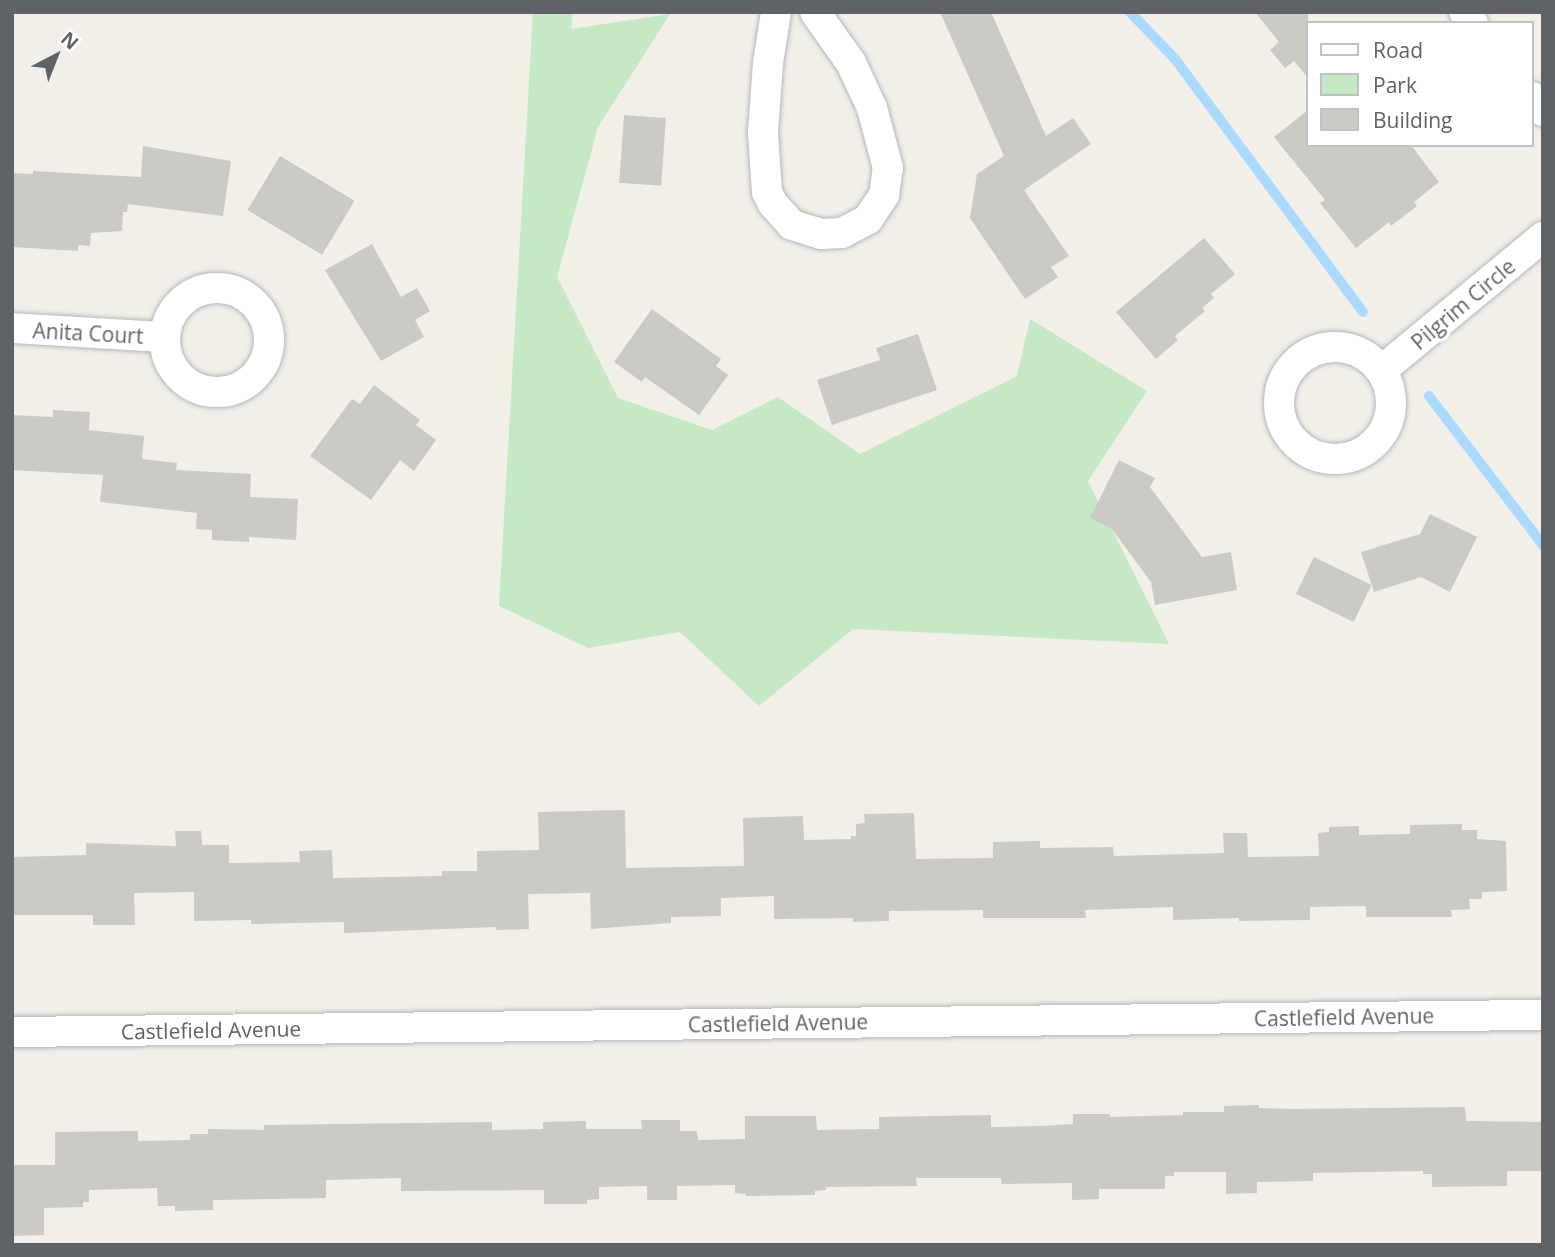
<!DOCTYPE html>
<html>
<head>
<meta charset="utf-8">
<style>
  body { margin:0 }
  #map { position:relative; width:1555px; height:1257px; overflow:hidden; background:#f1efe8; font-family:"Open Sans",sans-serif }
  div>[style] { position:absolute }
  .green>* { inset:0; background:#c5e8c5 }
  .stream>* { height:10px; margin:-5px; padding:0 5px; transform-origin:5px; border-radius:5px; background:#aadaff }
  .building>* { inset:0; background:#cccac5; transform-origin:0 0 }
  .roads { filter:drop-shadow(0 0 2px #b5b8bc) drop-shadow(0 0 2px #b5b8bc) }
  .minor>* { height:30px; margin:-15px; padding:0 15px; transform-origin:15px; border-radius:15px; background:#fff }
  .minor>.ring { margin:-15px; padding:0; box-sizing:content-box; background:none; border:30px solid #fff; border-radius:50% }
  span { translate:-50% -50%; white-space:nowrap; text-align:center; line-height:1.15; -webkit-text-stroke:7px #fff; paint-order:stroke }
  .street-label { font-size:21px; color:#5f6368 }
  .frame { position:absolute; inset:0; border:14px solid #5f6368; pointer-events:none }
  .legend { position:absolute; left:1306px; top:21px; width:228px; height:126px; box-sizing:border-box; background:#fff; border:2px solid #bfc1c3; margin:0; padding:9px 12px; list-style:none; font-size:21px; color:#5f6368 }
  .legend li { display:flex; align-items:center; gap:14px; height:35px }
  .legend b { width:35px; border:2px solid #bfc1c3 }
  .north { position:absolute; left:21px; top:21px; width:70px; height:70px; -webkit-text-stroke:5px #fff; paint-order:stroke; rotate:42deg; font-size:19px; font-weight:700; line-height:28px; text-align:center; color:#5f6368 }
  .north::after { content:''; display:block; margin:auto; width:24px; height:32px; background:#5f6368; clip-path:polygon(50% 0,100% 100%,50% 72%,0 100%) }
</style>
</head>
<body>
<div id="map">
  <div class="green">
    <div style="clip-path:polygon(533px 12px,573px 12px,571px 29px,670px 14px,598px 127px,557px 277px,618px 398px,712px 430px,778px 397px,860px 454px,1017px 376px,1030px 319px,1147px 391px,1088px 481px,1169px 644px,853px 629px,759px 706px,680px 632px,588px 648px,499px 606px)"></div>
  </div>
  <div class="stream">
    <div style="left:1130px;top:12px;width:65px;rotate:46.2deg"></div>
    <div style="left:1175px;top:59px;width:315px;rotate:53.4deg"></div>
    <div style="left:1429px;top:396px;width:188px;rotate:52.6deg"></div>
  </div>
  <div class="building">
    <div style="clip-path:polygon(940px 12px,991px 12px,1046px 136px,1073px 118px,1091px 144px,1024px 190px,1069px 256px,1051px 267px,1058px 277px,1025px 299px,970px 218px,977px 174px,1004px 156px)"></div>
    <div style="clip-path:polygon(1255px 12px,1308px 12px,1308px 78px,1294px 61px,1285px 68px,1270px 50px,1279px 42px)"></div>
    <div style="clip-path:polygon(1308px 110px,1308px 145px,1411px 145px,1439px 182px,1414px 202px,1417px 206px,1391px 226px,1389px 222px,1356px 248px,1320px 203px,1325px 200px,1274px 137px)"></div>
    <div style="left:624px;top:115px;width:42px;height:68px;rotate:4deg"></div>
    <div style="clip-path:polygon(143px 146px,231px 161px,223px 216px,128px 204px,127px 212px,123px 212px,122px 231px,91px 233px,90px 246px,78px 245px,78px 251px,12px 247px,12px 173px,33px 174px,33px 171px,141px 177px)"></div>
    <div style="left:280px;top:156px;width:87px;height:63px;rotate:31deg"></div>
    <div style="clip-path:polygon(1204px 238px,1235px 274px,1211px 294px,1214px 298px,1202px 308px,1205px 311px,1175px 336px,1178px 340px,1156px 359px,1116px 312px)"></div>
    <div style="clip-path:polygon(372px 244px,401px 297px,417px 288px,430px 311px,415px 320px,424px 337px,381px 361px,325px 270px)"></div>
    <div style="clip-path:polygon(652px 309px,721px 359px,716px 366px,728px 375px,699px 415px,645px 377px,642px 382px,614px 362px)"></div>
    <div style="clip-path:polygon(918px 334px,937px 390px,832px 425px,817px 380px,880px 360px,876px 348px)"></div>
    <div style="clip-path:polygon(374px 385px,420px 420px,416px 425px,436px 440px,414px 471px,400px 460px,371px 500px,310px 456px,352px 399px,360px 404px)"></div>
    <div style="clip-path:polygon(53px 410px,90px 412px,89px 430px,144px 436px,142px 459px,177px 463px,176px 470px,251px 474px,250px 497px,298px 499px,296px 540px,249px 537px,249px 542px,212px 540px,212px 530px,196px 529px,197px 513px,100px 502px,103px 475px,12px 470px,12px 415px,53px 417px)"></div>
    <div style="clip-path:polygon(1119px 460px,1155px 478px,1150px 487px,1202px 557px,1231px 552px,1237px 590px,1155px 605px,1151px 582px,1111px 528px,1090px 518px)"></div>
    <div style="clip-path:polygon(1430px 514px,1477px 537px,1450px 592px,1421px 577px,1374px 592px,1361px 552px,1420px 534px)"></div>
    <div style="left:1314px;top:557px;width:64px;height:41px;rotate:26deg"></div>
    <div style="clip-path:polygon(625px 810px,626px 868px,744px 866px,743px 818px,803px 816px,804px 840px,851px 839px,851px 836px,856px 836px,856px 824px,865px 823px,864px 814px,914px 813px,916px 859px,993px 858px,993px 842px,1040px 841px,1040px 848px,1113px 847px,1114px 856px,1224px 853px,1223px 833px,1247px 833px,1248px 857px,1319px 856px,1318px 833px,1329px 832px,1329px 827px,1359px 826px,1359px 835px,1410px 834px,1410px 825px,1462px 824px,1462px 830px,1477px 830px,1477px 839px,1506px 841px,1507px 891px,1482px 892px,1482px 899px,1469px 899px,1470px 909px,1451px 910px,1452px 917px,1366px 917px,1366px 906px,1310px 907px,1310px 920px,1239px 921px,1239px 918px,1173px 920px,1173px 907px,1085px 910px,1086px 918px,983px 918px,983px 910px,889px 911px,889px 921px,853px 922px,853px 918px,774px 919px,774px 896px,721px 898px,721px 916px,671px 917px,671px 923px,591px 929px,590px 893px,528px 894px,529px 929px,496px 930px,496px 927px,344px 933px,344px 922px,251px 924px,251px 920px,194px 921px,194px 892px,134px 893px,135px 925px,93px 925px,93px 915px,12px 915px,12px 857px,86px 855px,86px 843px,176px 846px,175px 831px,201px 831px,202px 845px,229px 845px,229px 863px,300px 862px,299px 851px,332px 850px,333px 878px,442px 876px,442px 871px,477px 871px,477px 851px,539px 850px,538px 812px)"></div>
    <div style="clip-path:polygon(1259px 1105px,1259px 1108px,1292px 1109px,1465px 1107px,1466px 1121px,1543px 1122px,1543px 1171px,1507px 1171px,1507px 1186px,1432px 1187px,1432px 1174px,1423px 1174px,1423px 1171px,1313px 1173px,1313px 1181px,1257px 1182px,1257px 1193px,1226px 1194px,1226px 1172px,1174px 1172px,1174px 1176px,1165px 1176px,1165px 1189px,1099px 1189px,1099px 1199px,1072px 1200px,1072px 1183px,1002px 1184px,1001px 1178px,916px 1178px,917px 1186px,826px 1187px,826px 1190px,815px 1191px,815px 1195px,746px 1196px,746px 1194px,735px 1193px,735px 1185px,677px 1186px,677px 1200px,647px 1200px,647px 1186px,599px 1187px,599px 1199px,587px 1200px,587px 1204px,544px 1204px,544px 1190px,401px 1191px,401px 1178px,326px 1180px,326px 1198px,213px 1200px,213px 1210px,175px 1211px,175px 1206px,158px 1206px,157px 1188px,89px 1190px,89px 1202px,83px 1202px,83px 1207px,44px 1208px,44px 1235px,12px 1236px,12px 1165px,55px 1165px,55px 1132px,138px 1131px,138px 1141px,190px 1140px,190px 1134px,208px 1134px,208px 1129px,264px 1130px,264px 1125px,492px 1122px,492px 1130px,543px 1129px,543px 1122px,586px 1121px,586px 1129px,642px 1129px,641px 1120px,680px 1120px,680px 1131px,697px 1131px,698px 1140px,745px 1139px,745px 1116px,816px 1116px,817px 1130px,879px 1129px,879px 1117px,991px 1115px,991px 1127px,1040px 1126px,1073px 1124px,1073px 1114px,1110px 1114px,1110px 1117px,1183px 1115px,1183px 1112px,1224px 1112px,1224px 1106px)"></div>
  </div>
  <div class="roads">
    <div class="minor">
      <div style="left:776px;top:12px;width:52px;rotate:98.9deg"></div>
      <div style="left:768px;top:63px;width:70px;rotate:94.1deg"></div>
      <div style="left:763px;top:133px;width:59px;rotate:86.1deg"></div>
      <div style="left:767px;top:192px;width:13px;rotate:63deg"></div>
      <div style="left:773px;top:204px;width:28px;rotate:48deg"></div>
      <div style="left:792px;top:225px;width:31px;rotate:17deg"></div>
      <div style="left:822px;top:234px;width:20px;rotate:-3deg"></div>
      <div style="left:842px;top:233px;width:30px;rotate:-28deg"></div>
      <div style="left:868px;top:219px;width:29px;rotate:-56deg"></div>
      <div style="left:884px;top:195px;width:27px;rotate:-82deg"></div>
      <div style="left:888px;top:168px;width:62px;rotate:-104.9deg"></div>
      <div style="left:872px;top:108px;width:50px;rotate:-115deg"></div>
      <div style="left:851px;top:63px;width:62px;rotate:-125.2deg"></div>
      <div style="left:1464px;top:12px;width:14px;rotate:51deg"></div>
      <div style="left:1532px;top:97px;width:18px;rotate:52deg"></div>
      <div class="ring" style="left:165px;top:288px;width:74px;height:74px"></div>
      <div style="left:12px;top:328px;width:152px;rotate:3.4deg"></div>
      <div class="ring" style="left:1279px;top:347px;width:82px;height:82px"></div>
      <div style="left:1382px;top:370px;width:209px;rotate:-39.6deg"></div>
      <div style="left:12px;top:1032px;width:1531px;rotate:-0.64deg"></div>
    </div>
  </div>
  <div class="street-label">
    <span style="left:1463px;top:304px;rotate:-40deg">Pilgrim Circle</span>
    <span style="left:88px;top:333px;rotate:3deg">Anita Court</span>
    <span style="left:1344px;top:1017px;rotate:-1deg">Castlefield Avenue</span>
    <span style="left:778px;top:1023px;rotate:-1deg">Castlefield Avenue</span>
    <span style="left:211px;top:1030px;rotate:-1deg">Castlefield Avenue</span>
  </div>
  <div class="frame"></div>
  <ul class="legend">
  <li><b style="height:9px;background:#fff"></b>Road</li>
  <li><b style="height:19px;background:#c5e8c5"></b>Park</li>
  <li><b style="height:19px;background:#cccac5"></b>Building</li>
  </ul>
  <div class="north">N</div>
</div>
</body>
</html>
